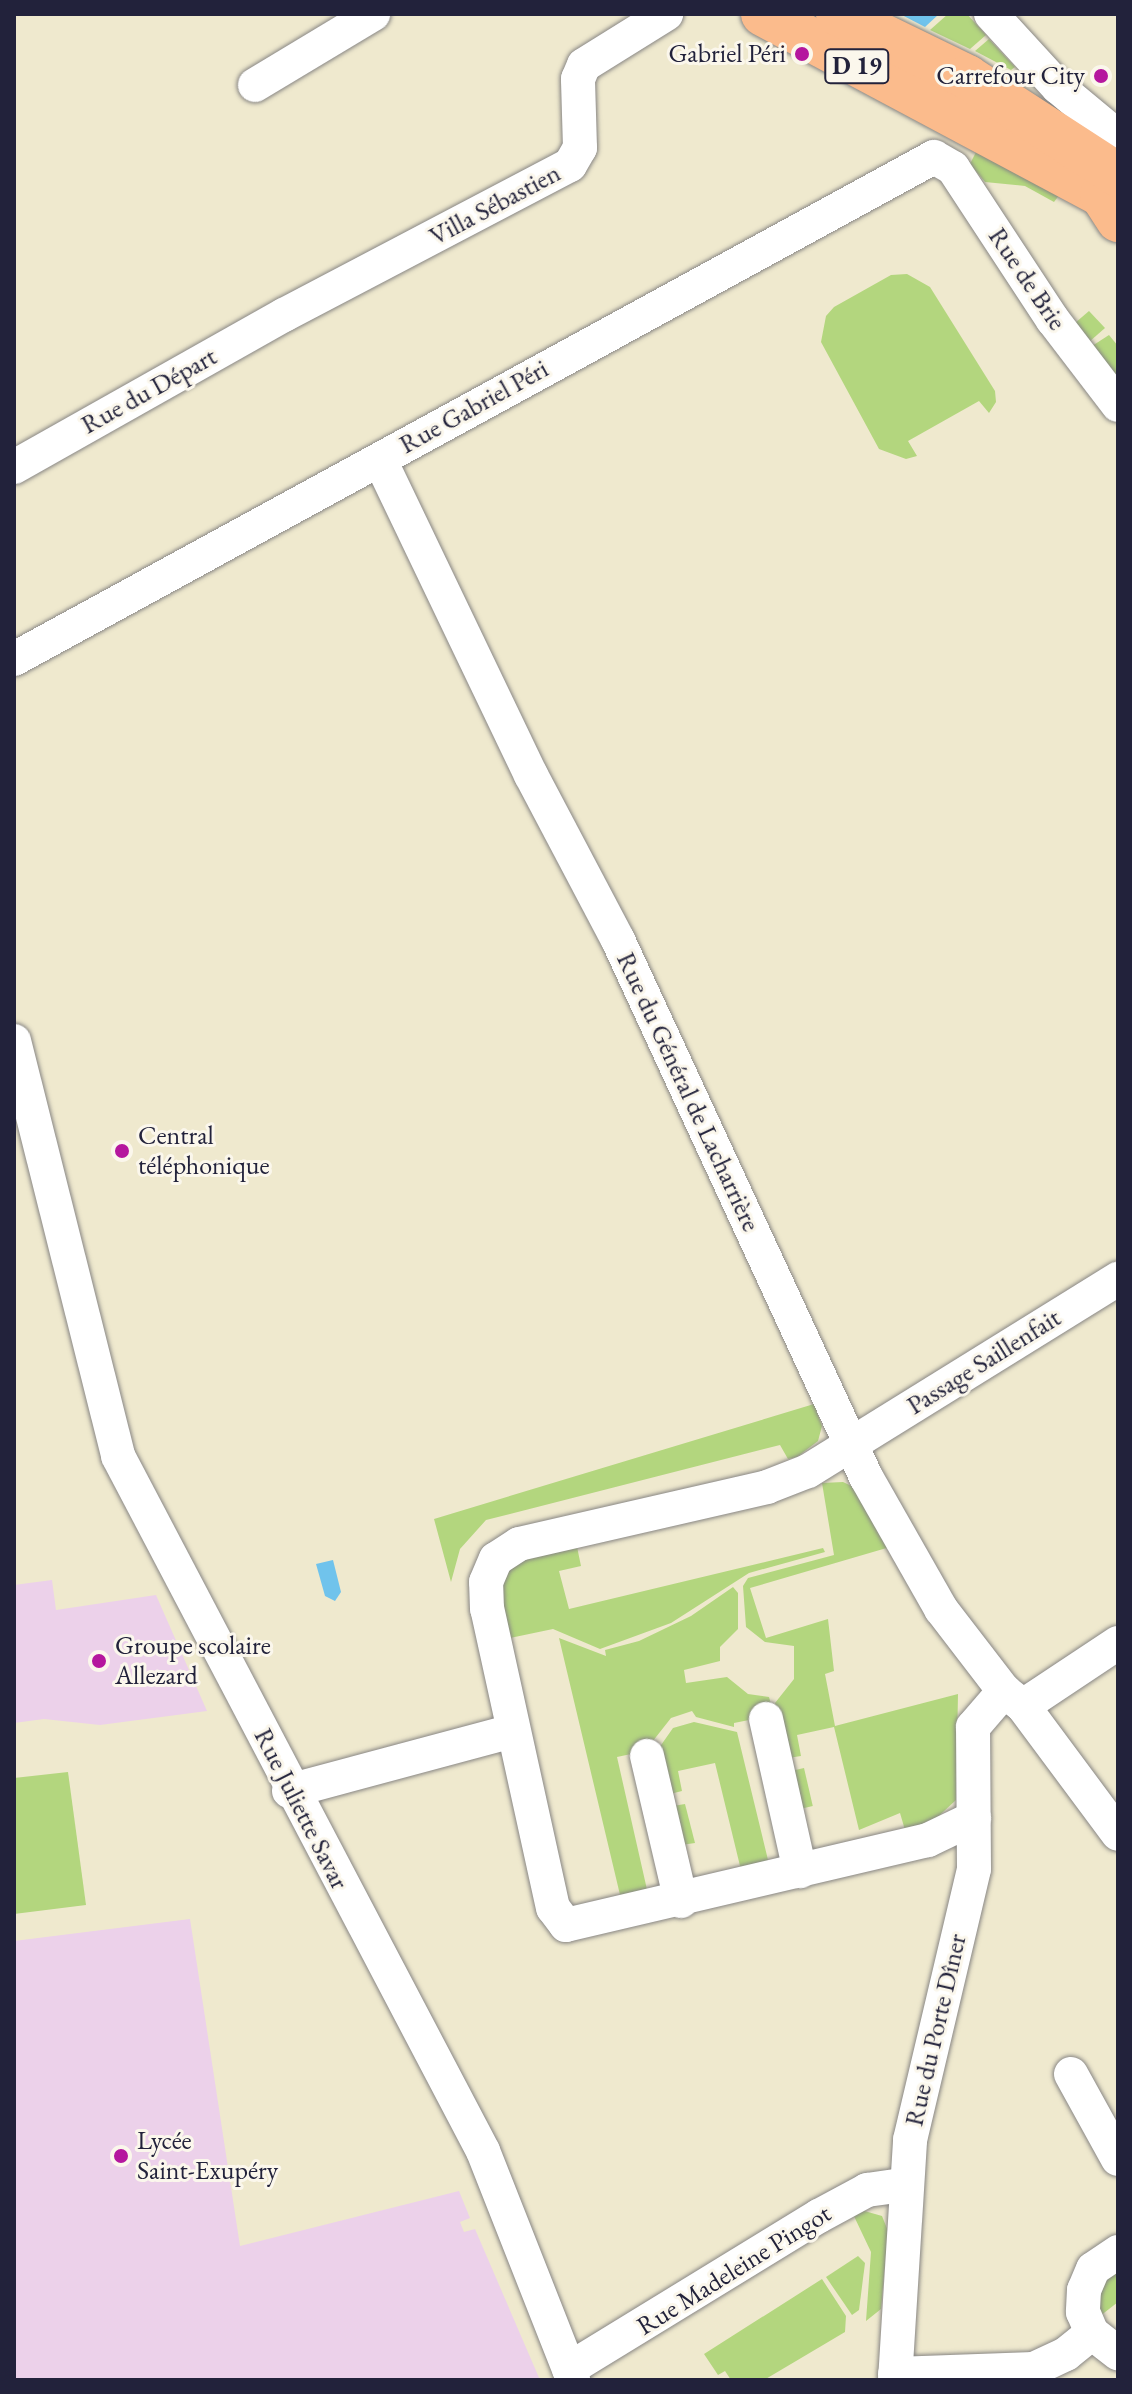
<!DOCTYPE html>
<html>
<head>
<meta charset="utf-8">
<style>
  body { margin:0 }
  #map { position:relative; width:1132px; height:2394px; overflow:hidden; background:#efe9ce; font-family:"EB Garamond",serif }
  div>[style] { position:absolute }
  .built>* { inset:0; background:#ecd1ea }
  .green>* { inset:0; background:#b3d67e; transform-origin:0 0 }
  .water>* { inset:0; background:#70c3ec }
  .roads { filter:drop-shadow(0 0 2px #888684) drop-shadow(0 0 2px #888684) }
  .minor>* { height:34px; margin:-17px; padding:0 17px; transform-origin:17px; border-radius:17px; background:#fff }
  .major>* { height:44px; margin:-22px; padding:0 22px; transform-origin:22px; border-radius:22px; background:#fbbb8c }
  .dots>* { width:22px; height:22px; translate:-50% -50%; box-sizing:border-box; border:4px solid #fbf7ec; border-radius:50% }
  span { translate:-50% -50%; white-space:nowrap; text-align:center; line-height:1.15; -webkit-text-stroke:6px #fbf7ec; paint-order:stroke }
  .shield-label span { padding:2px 6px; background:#fbf7ec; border:2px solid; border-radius:6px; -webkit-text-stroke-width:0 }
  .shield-label { font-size:24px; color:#22223b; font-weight:700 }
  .poi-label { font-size:26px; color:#22223b }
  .right { translate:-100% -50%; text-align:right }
  .left { translate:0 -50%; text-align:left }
  .street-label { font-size:26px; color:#22223b }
  .frame { position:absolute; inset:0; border:16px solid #22223b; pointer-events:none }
</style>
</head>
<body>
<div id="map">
  <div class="built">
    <div style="clip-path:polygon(52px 1580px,56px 1610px,156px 1595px,207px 1711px,100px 1725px,44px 1719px,14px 1723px,14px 1585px)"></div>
    <div style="clip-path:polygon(190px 1919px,240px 2246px,459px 2191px,470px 2218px,460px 2222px,464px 2232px,475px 2229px,540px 2380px,14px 2380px,14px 1941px)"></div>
  </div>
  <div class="green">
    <div style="clip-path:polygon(948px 14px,967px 14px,986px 35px,970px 49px,930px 30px)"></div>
    <div style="clip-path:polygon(989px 39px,1015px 67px,1011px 70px,975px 51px)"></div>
    <div style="clip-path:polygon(980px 144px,1060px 194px,1054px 202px,1025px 186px,985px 182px,970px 164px)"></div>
    <div style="clip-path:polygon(907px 274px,930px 287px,995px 391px,996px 402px,989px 413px,979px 401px,908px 441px,917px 456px,906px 459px,879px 449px,821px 342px,826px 316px,834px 307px,891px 275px)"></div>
    <div style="clip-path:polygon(1089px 311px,1105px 328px,1089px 342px,1075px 323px)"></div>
    <div style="clip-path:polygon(1109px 335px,1118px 346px,1118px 381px,1092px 346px)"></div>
    <div style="clip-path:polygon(814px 1404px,822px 1426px,818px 1441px,797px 1457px,788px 1459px,780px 1445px,486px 1520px,460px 1549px,451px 1582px,434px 1519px)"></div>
    <div style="clip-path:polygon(843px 1482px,858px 1489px,890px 1547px,750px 1588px,766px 1638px,828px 1619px,834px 1671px,825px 1674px,835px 1726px,958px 1694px,956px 1800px,930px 1824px,905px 1830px,900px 1813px,859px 1830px,834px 1727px,797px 1735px,801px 1756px,788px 1758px,775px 1703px,794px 1679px,794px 1646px,765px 1642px,746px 1627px,743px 1586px,748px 1578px,834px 1555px,822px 1483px)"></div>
    <div style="clip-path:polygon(576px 1542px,581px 1566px,559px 1571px,569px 1609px,823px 1548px,825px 1552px,749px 1573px,671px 1623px,600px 1649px,553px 1629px,510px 1638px,500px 1592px,504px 1576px,520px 1561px)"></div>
    <div style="clip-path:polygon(733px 1587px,738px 1593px,738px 1629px,720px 1647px,720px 1661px,684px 1670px,686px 1683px,727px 1677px,748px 1694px,769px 1697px,774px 1715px,734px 1723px,734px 1727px,696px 1717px,692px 1711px,671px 1718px,645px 1751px,617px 1757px,648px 1894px,621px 1899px,559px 1638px,606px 1656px,605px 1650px,639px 1641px,691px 1616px)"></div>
    <div style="clip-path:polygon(694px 1722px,737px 1732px,769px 1864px,741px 1870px,715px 1763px,678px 1771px,682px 1791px,670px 1794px,659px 1748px,673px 1728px)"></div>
    <div style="left:804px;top:1768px;width:39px;height:13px;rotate:77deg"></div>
    <div style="clip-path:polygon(68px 1772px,86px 1905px,14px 1914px,14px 1778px)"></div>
    <div style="clip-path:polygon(685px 1804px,695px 1843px,681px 1845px,673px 1806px)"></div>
    <div style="clip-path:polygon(861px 2210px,882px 2216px,888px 2231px,881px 2309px,866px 2321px,871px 2252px,852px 2212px)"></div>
    <div style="clip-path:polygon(858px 2256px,865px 2263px,859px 2310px,852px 2315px,826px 2277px)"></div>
    <div style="clip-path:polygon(1118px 2262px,1118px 2302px,1095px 2320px,1093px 2292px)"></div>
    <div style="clip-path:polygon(822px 2279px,846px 2316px,845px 2332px,764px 2380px,731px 2380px,725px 2371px,718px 2375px,704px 2354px)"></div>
  </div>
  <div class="water">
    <div style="clip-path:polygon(900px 14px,939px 14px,925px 27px)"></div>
    <div style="clip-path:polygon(333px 1560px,341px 1592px,335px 1601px,325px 1596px,316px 1564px)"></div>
  </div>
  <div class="roads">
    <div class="minor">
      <div style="left:991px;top:14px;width:99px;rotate:47.5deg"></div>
      <div style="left:1058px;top:87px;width:78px;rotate:39.8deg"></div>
      <div style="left:255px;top:85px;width:138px;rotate:-31deg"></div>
      <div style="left:934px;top:157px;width:22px;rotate:30deg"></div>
      <div style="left:953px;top:168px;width:182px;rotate:56.7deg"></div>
      <div style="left:1053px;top:320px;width:107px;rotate:52.6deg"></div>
      <div style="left:380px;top:460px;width:349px;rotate:64.4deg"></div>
      <div style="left:531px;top:775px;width:187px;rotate:62.2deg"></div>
      <div style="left:618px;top:940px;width:592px;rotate:65.21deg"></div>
      <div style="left:866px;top:1477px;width:152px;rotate:60.4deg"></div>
      <div style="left:941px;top:1609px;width:103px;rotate:52.5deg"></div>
      <div style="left:1004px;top:1691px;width:24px;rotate:38deg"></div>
      <div style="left:1023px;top:1706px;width:159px;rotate:53.4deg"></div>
      <div style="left:14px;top:467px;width:310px;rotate:-29.4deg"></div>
      <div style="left:284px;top:315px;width:323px;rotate:-27.7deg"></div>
      <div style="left:570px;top:165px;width:20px;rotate:-60deg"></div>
      <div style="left:580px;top:148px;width:69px;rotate:-91.7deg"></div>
      <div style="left:578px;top:79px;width:15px;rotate:-67deg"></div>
      <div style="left:584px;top:65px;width:97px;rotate:-31.9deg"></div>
      <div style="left:14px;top:659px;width:1048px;rotate:-28.62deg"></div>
      <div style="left:14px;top:1041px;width:428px;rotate:75.9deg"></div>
      <div style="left:118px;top:1456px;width:785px;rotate:62.29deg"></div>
      <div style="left:483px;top:2151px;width:246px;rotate:68.5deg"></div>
      <div style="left:1023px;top:1706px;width:114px;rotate:-33.6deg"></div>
      <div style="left:766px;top:1719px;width:156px;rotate:77.4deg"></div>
      <div style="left:647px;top:1756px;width:149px;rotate:76.8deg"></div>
      <div style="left:289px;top:1791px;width:232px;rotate:-15deg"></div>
      <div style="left:974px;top:1818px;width:51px;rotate:154.4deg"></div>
      <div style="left:928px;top:1840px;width:372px;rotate:166.8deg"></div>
      <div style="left:566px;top:1925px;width:21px;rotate:-127deg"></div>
      <div style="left:553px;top:1908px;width:306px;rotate:-102.4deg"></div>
      <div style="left:487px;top:1609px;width:27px;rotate:-92deg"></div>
      <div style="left:486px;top:1582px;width:25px;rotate:-67deg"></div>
      <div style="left:496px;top:1559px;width:27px;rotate:-33deg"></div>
      <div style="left:519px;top:1544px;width:254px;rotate:-12.9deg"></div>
      <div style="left:767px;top:1487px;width:44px;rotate:-21.3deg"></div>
      <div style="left:808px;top:1471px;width:365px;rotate:-31.8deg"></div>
      <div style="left:1071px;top:2074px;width:97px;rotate:61.1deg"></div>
      <div style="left:1118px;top:2252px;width:30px;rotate:146deg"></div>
      <div style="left:1093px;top:2269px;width:23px;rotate:113deg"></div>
      <div style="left:1084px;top:2290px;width:22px;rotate:93deg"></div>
      <div style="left:1083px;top:2312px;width:23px;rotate:67deg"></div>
      <div style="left:1092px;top:2333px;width:33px;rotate:38deg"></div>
      <div style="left:569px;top:2369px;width:293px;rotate:-31.5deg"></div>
      <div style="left:819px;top:2216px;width:55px;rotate:-28.4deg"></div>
      <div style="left:867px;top:2190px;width:37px;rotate:-8deg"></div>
      <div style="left:895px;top:2374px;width:139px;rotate:-2.1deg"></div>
      <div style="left:1034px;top:2369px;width:35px;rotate:-25deg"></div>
      <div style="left:1066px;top:2354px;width:33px;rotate:-39deg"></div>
      <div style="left:895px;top:2380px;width:240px;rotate:-86.4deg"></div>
      <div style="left:910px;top:2140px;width:278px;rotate:-76.7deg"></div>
      <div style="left:974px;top:1869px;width:142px;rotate:-90.4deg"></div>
      <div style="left:973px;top:1727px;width:48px;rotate:-49.3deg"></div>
    </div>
    <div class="major">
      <div style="left:763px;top:14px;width:384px;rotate:28.1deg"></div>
      <div style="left:1102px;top:195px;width:30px;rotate:57deg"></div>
      <div style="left:838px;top:14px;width:144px;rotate:26deg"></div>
      <div style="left:967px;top:77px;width:180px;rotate:33deg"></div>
    </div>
  </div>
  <div class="dots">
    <div style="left:802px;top:54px;background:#b5179e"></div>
    <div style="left:1101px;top:76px;background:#b5179e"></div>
    <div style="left:122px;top:1151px;background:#b5179e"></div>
    <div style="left:99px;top:1661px;background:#b5179e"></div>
    <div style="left:121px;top:2156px;background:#b5179e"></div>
  </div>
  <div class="shield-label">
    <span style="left:857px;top:66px">D 19</span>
  </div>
  <div class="poi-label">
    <span class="right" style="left:786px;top:54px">Gabriel Péri</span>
    <span class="right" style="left:1085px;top:76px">Carrefour City</span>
    <span class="left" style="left:138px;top:1151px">Central<br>téléphonique</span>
    <span class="left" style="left:115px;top:1661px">Groupe scolaire<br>Allezard</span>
    <span class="left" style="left:137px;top:2156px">Lycée<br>Saint-Exupéry</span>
  </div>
  <div class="street-label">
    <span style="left:495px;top:205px;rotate:-28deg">Villa Sébastien</span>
    <span style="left:1027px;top:279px;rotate:56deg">Rue de Brie</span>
    <span style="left:149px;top:391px;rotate:-29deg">Rue du Départ</span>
    <span style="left:474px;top:407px;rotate:-29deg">Rue Gabriel Péri</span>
    <span style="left:688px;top:1092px;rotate:65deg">Rue du Général de Lacharrière</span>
    <span style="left:984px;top:1362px;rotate:-32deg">Passage Saillenfait</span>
    <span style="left:301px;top:1809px;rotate:63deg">Rue Juliette Savar</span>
    <span style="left:936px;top:2030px;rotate:-77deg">Rue du Porte Dîner</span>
    <span style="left:734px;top:2270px;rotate:-32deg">Rue Madeleine Pingot</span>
  </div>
  <div class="frame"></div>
</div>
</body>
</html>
